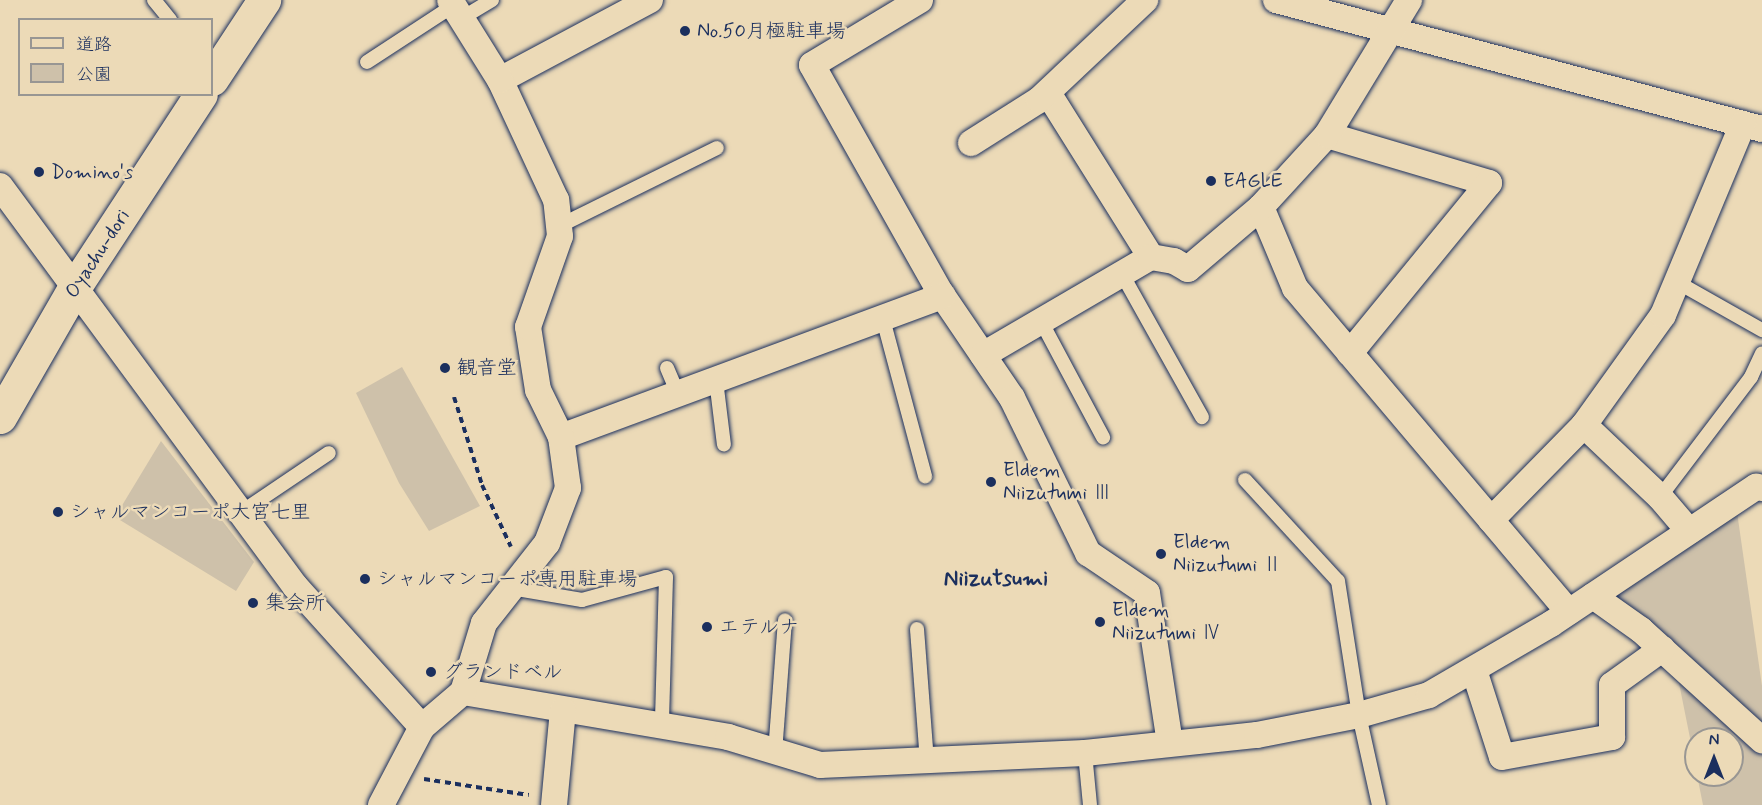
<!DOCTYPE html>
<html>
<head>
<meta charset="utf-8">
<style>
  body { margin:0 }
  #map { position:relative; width:1762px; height:805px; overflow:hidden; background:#ecdab7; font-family:Mynerve,"Klee One",sans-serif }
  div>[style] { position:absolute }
  .green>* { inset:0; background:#cec1aa }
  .path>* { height:4px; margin-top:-2px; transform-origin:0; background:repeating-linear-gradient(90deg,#1b2f5e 0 6px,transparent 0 10.5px) }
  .roads { filter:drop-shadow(0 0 2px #1b2f5e) drop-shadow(0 0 2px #1b2f5e) }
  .service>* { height:14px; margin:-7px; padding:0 7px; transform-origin:7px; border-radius:7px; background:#ecdab7 }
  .minor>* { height:26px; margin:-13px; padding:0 13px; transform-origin:13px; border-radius:13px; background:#ecdab7 }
  .tertiary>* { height:33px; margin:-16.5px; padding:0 16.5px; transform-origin:16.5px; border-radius:16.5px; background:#ecdab7 }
  .dots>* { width:16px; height:16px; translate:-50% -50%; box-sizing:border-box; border:3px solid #ecdab7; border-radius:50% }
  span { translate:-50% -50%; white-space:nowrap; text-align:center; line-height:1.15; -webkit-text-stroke:5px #ecdab7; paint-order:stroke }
  .poi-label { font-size:20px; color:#1b2f5e }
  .left { translate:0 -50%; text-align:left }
  .street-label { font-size:20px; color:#1b2f5e }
  .quarter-label { font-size:22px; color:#1b2f5e; font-weight:700 }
  .legend { position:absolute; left:18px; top:18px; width:195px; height:78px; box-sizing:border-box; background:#ecdab7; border:2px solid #989693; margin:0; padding:8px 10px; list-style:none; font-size:18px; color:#1b2f5e }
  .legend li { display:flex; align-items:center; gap:12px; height:30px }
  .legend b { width:30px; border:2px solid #989693 }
  .north { position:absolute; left:1684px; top:727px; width:60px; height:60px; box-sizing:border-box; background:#ecdab7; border:2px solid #989693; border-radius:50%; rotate:0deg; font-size:16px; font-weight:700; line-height:24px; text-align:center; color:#1b2f5e }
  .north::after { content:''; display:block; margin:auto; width:21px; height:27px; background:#1b2f5e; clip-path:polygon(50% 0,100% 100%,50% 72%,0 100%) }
</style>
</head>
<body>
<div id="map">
  <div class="green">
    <div style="clip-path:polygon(402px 367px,480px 506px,429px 531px,399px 483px,356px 393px)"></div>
    <div style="clip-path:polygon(161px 441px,254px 562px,236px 591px,115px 517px)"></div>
    <div style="clip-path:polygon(1736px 505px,1762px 686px,1762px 724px,1607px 592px)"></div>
    <div style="clip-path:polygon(1677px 673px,1762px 749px,1762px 805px,1703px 805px,1697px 775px,1732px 775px,1732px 739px,1696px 739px,1696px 768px)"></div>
  </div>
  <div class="path">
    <div style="left:454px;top:397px;width:92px;rotate:72.3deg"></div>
    <div style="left:482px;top:485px;width:68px;rotate:64.9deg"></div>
    <div style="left:424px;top:779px;width:106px;rotate:8.7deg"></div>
  </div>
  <div class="roads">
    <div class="service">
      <div style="left:154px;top:0;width:26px;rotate:51deg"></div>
      <div style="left:462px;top:18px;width:35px;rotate:-31deg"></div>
      <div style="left:367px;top:62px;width:104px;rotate:-33.2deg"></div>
      <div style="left:559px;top:226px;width:176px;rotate:-26.3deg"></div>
      <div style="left:1122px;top:274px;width:164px;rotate:60.8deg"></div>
      <div style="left:1677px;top:282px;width:98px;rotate:29.5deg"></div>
      <div style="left:883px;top:319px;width:163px;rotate:75deg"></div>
      <div style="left:1041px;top:321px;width:132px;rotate:61.9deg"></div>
      <div style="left:667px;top:368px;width:28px;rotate:67deg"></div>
      <div style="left:716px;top:380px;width:65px;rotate:83deg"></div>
      <div style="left:1245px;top:480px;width:137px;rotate:47.4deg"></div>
      <div style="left:1338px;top:581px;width:136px;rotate:81.1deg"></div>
      <div style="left:1359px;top:715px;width:92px;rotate:77.5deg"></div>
      <div style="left:1660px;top:497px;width:151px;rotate:-52.8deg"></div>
      <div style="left:1751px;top:377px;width:26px;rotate:-65deg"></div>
      <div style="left:240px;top:513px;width:107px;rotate:-34deg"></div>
      <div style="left:511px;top:588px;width:72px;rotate:9.6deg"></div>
      <div style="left:582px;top:600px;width:87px;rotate:-15.3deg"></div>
      <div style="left:666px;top:577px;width:147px;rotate:91.6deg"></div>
      <div style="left:917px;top:629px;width:133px;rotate:85.7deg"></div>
      <div style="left:775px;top:753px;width:133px;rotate:-85.7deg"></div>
      <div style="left:1085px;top:753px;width:52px;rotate:84.5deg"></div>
    </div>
    <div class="minor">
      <div style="left:920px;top:0;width:126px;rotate:149deg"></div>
      <div style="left:812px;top:65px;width:261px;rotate:60.6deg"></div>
      <div style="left:940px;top:292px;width:128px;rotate:55.8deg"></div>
      <div style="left:1012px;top:398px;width:173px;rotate:63.9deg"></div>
      <div style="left:1088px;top:553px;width:71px;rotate:34.1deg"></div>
      <div style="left:1147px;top:593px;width:152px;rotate:81.3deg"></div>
      <div style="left:1276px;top:0;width:503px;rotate:14.87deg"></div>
      <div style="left:500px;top:80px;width:170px;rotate:-28.1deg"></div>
      <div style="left:1048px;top:93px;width:194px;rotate:57.9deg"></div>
      <div style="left:1327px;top:135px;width:169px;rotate:16.5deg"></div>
      <div style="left:1489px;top:183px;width:220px;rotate:129.3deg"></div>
      <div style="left:971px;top:143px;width:80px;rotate:-32.3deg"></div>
      <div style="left:1039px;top:100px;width:146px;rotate:-43.3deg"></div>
      <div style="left:0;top:186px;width:497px;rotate:53.6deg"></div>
      <div style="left:295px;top:586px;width:190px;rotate:48deg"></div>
      <div style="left:1261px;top:207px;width:88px;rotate:67.2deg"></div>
      <div style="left:1295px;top:288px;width:424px;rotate:49.8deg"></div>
      <div style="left:983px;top:355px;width:194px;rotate:-30.3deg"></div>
      <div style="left:1151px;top:257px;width:23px;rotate:10deg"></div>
      <div style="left:1174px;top:261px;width:16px;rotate:30deg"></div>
      <div style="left:1188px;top:269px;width:96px;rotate:-40.3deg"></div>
      <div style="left:1261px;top:207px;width:98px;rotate:-47.5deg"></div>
      <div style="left:1327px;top:135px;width:158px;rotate:-58.7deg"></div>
      <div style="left:1584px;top:425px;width:105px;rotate:43.5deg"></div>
      <div style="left:1660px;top:497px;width:45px;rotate:49.5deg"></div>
      <div style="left:561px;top:437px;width:407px;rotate:-20.3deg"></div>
      <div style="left:1491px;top:520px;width:133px;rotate:-45.6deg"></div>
      <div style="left:1584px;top:425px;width:135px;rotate:-54.3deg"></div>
      <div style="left:1663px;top:315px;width:207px;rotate:-67.3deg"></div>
      <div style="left:1593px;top:596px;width:59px;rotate:35.3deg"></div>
      <div style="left:1641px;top:630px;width:164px;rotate:42.3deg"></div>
      <div style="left:1474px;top:670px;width:91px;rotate:72.2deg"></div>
      <div style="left:1502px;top:757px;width:112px;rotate:-10.3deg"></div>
      <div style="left:1612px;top:737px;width:52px;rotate:-90deg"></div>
      <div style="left:1612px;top:685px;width:62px;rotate:-35.8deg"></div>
      <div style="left:463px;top:692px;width:269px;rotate:9.6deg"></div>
      <div style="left:728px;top:737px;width:96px;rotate:16.9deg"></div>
      <div style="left:820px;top:765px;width:265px;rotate:-2.6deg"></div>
      <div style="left:1085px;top:753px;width:173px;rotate:-6deg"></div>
      <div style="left:1257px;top:735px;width:104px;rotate:-11.1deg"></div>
      <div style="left:1359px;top:715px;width:73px;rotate:-15.9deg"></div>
      <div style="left:1429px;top:695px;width:141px;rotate:-30.2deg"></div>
      <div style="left:1551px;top:624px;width:247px;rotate:-33.8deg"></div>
      <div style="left:1756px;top:487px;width:6px;rotate:9deg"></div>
      <div style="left:381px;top:805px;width:88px;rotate:-62.3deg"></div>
      <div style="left:422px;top:727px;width:54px;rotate:-40.5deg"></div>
      <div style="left:463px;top:692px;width:72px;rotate:-73.1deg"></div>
      <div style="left:484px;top:623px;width:102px;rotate:-51.8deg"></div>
      <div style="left:547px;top:543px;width:59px;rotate:-69.1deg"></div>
      <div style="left:568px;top:488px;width:51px;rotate:-97.8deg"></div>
      <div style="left:561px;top:437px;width:52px;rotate:-116.1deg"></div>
      <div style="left:538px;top:390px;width:64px;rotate:-99deg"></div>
      <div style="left:528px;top:327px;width:96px;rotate:-70.6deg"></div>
      <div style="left:560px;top:236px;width:36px;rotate:-96deg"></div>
      <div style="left:556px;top:200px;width:132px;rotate:-115deg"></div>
      <div style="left:500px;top:80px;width:94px;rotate:-122deg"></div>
      <div style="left:554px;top:805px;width:95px;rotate:-84.6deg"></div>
    </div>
    <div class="tertiary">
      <div style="left:212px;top:79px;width:95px;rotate:-56.6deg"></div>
      <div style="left:0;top:417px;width:152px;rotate:-60.1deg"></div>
      <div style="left:76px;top:285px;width:228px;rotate:-56.8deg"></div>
    </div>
  </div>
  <div class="dots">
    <div style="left:685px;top:31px;background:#1b2f5e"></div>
    <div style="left:39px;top:172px;background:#1b2f5e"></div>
    <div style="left:1211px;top:181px;background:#1b2f5e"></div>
    <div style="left:445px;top:368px;background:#1b2f5e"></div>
    <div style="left:991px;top:482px;background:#1b2f5e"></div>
    <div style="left:58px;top:512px;background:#1b2f5e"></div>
    <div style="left:1161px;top:554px;background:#1b2f5e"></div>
    <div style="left:365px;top:579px;background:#1b2f5e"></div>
    <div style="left:253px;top:603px;background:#1b2f5e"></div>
    <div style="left:1100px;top:622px;background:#1b2f5e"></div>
    <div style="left:707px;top:627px;background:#1b2f5e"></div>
    <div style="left:431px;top:672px;background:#1b2f5e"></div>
  </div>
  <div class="poi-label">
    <span class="left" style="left:697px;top:31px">No.50月極駐車場</span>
    <span class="left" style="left:51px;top:172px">Domino's</span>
    <span class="left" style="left:1223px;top:181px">EAGLE</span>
    <span class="left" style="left:457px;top:368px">観音堂</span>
    <span class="left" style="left:1003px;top:482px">Eldem<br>Niizutumi Ⅲ</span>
    <span class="left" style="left:70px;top:512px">シャルマンコーポ大宮七里</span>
    <span class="left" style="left:1173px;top:554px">Eldem<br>Niizutumi Ⅱ</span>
    <span class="left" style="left:377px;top:579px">シャルマンコーポ専用駐車場</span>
    <span class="left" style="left:265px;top:603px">集会所</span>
    <span class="left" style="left:1112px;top:622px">Eldem<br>Niizutumi Ⅳ</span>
    <span class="left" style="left:719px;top:627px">エテルナ</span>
    <span class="left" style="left:443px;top:672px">グランドベル</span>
  </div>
  <div class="street-label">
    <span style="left:98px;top:254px;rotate:-57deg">Oyachu-dori</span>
  </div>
  <div class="quarter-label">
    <span style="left:996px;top:580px">Niizutsumi</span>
  </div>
  <ul class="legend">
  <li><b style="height:8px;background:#ecdab7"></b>道路</li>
  <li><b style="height:16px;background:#cec1aa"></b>公園</li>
  </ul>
  <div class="north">N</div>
</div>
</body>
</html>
